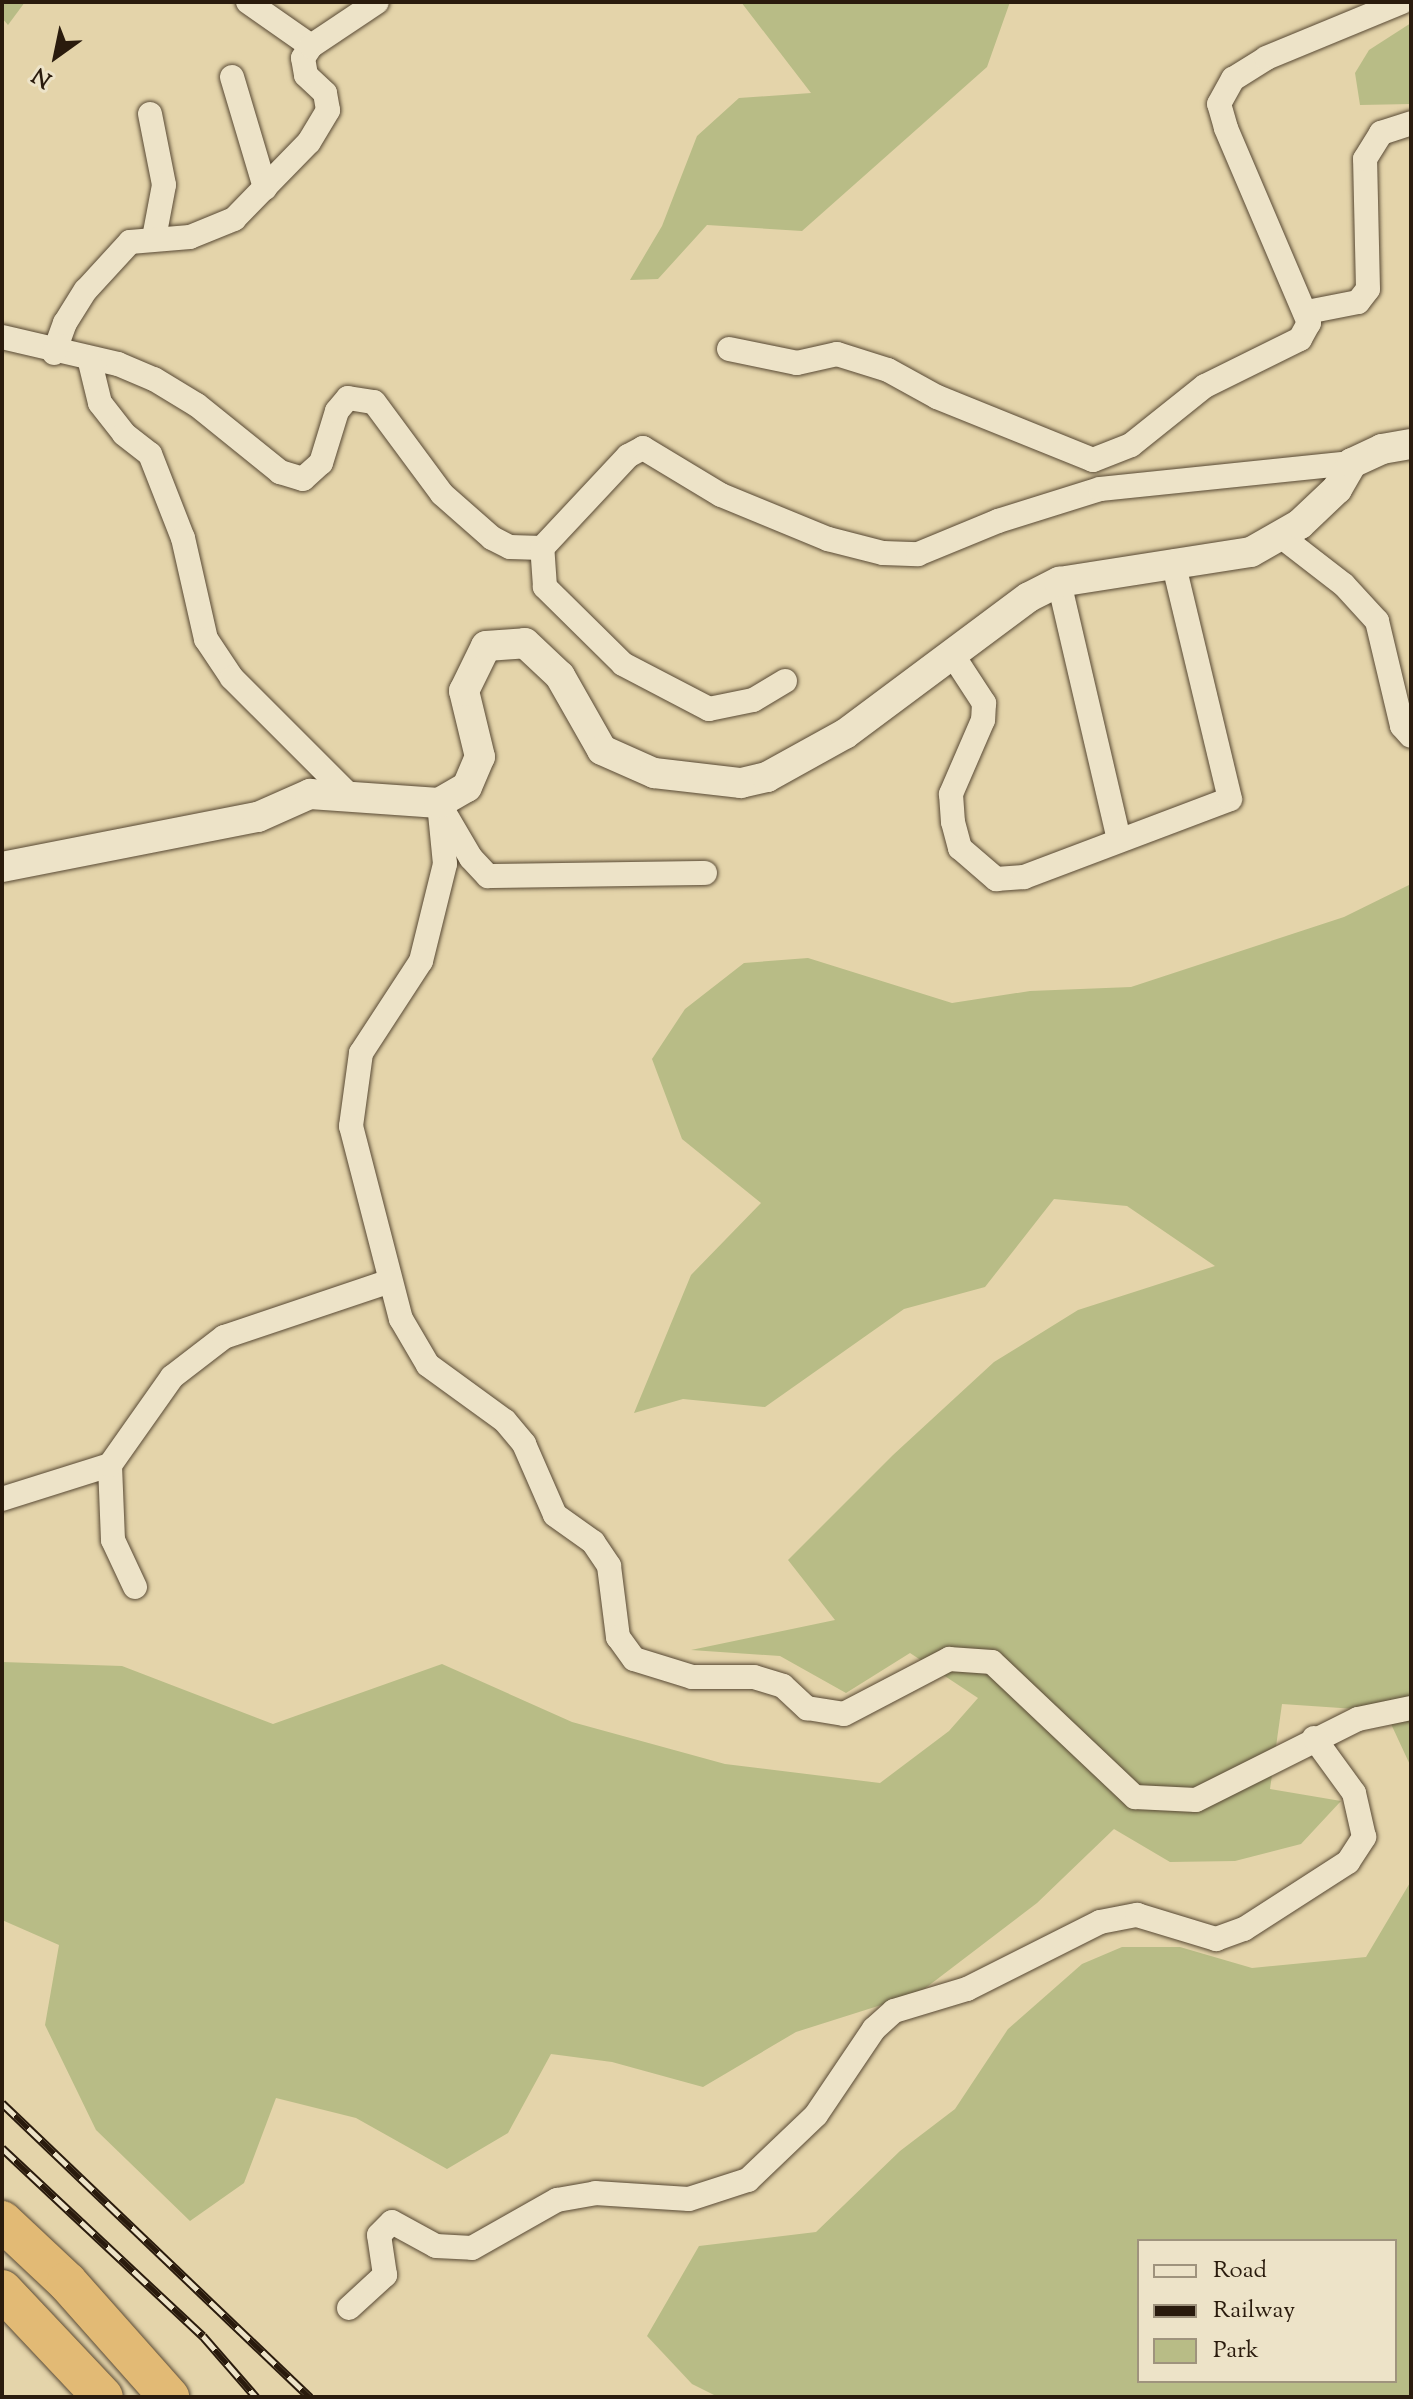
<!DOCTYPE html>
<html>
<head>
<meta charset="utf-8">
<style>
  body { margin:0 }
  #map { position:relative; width:1413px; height:2399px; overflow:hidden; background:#e4d4aa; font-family:"Sorts Mill Goudy",serif }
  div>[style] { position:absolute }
  .green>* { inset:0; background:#b8bc86 }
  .roads { filter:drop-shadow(0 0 2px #584934) drop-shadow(0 0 2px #584934) }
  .minor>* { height:24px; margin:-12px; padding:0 12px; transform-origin:12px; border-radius:12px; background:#ede3c8 }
  .tertiary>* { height:30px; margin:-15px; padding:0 15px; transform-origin:15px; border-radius:15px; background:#ede3c8 }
  .trunk>* { height:40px; margin:-20px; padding:0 20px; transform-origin:20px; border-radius:20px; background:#e2ba75 }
  .rail>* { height:9px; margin-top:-4.5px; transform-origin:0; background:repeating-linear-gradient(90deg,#ede3c8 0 18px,#2a1b0d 0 36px); box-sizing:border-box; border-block:2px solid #2a1b0d }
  span { translate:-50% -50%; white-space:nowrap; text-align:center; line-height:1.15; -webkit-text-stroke:6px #ede3c8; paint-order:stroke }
  .frame { position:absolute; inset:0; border:4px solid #2a1b0d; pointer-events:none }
  .legend { position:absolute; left:1137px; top:2239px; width:260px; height:144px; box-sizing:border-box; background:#ede3c8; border:2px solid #9f937d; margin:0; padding:10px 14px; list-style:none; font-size:24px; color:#2a1b0d }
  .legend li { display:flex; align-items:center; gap:16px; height:40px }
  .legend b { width:40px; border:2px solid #9f937d }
  .north { position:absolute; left:16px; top:16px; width:80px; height:80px; -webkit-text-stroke:6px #ede3c8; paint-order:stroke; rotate:213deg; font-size:22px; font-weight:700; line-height:32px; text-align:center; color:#2a1b0d }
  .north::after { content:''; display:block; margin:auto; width:28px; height:36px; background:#2a1b0d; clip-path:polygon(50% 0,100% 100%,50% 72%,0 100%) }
</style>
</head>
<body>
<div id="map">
  <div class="green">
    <div style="clip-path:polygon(2px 2px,25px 2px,8px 25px,2px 18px)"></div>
    <div style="clip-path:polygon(741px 2px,1010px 2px,987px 67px,802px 231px,707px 225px,658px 279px,630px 280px,662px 226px,697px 136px,739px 98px,811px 93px)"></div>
    <div style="clip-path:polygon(1411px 23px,1411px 104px,1360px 105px,1355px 73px,1369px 50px)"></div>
    <div style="clip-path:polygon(1411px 884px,1411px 1767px,1385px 1711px,1282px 1704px,1270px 1789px,1341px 1801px,1301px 1844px,1235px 1861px,1170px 1862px,1114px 1829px,1037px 1903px,919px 1993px,796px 2032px,703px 2087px,612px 2062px,551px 2054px,508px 2133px,447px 2169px,356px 2118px,276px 2098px,244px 2183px,190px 2221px,96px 2130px,45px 2025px,59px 1945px,2px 1920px,2px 1662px,122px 1666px,273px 1724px,442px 1664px,572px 1722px,725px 1764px,880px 1783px,949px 1731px,978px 1698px,910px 1653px,846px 1693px,780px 1656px,691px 1650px,835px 1620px,788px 1560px,893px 1455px,994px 1362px,1078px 1310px,1215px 1266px,1127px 1206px,1054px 1199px,985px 1287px,904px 1309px,765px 1407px,683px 1399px,634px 1413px,691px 1275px,761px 1203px,682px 1139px,652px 1059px,685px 1009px,744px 963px,808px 958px,952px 1003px,1030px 991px,1131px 987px,1344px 917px)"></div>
    <div style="clip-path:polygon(evenodd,1411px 1881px,1411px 2397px,718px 2397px,692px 2384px,647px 2336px,699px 2246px,816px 2232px,900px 2151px,955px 2109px,1008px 2029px,1082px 1964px,1122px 1947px,1180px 1947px,1252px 1968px,1366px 1957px,1411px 1881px,1395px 2241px,1395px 2381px,1139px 2381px,1139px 2241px,1395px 2241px)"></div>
  </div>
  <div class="roads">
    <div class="minor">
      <div style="left:248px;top:2px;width:77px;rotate:34.9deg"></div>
      <div style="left:232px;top:77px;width:116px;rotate:73.4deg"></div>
      <div style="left:150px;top:114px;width:72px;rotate:78.8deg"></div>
      <div style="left:164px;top:185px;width:54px;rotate:100.7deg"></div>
      <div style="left:1307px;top:312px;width:52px;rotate:-11.1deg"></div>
      <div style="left:1358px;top:302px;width:16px;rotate:-52deg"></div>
      <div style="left:1368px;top:289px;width:130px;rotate:-91.3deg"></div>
      <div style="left:1365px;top:159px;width:31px;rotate:-58deg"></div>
      <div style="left:1381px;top:133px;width:32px;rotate:-18deg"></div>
      <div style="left:2px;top:337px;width:119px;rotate:13.1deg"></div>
      <div style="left:118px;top:364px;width:39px;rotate:23deg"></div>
      <div style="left:154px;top:379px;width:50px;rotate:31.2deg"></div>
      <div style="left:197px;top:405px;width:107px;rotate:38.9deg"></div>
      <div style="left:280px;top:472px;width:24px;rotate:17deg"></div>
      <div style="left:303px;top:479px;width:24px;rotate:-42deg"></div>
      <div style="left:321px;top:463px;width:54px;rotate:-72.9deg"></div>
      <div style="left:337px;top:411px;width:17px;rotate:-50deg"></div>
      <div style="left:348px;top:398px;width:26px;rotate:9deg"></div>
      <div style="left:374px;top:402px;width:114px;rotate:53.5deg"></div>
      <div style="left:442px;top:494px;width:67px;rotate:41.3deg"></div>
      <div style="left:492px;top:538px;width:20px;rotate:27deg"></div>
      <div style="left:510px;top:547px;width:32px;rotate:2deg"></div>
      <div style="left:729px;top:349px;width:69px;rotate:11.6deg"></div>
      <div style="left:797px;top:363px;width:41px;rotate:-12.7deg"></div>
      <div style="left:837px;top:354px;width:53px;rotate:17.4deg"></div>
      <div style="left:888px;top:370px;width:56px;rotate:28.9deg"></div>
      <div style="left:937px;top:397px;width:168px;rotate:22deg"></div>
      <div style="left:1093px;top:460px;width:41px;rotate:-21.5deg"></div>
      <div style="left:1131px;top:445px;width:95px;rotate:-38.6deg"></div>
      <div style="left:1205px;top:386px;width:106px;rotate:-26.3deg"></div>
      <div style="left:1300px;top:339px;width:18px;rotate:-61deg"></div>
      <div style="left:1309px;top:323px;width:212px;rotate:-113.1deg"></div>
      <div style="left:1226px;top:128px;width:25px;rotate:-106deg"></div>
      <div style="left:1219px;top:104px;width:29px;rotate:-61deg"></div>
      <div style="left:1233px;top:79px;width:39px;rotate:-32deg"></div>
      <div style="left:1266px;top:58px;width:147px;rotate:-22.4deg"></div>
      <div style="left:54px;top:353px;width:32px;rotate:-70deg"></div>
      <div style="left:65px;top:323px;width:39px;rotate:-58deg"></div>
      <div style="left:86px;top:290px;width:65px;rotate:-47.5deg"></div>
      <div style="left:130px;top:242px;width:60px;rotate:-4.8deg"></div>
      <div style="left:190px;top:237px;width:48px;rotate:-22.2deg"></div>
      <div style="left:234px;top:219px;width:107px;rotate:-45.8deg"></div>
      <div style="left:309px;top:142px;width:37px;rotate:-59deg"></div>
      <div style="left:328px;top:110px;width:17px;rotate:-100deg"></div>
      <div style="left:325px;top:93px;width:26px;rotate:-137deg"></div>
      <div style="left:306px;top:75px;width:17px;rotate:-100deg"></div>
      <div style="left:303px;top:58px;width:14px;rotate:-56deg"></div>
      <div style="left:311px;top:46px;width:79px;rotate:-33.7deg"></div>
      <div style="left:89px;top:358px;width:46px;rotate:76.3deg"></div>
      <div style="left:100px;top:403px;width:39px;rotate:52deg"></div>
      <div style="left:124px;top:434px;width:33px;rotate:38deg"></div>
      <div style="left:150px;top:454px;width:90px;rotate:68.6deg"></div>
      <div style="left:183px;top:538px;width:104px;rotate:77.2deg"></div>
      <div style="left:206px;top:639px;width:47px;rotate:56.3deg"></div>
      <div style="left:232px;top:678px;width:168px;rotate:45deg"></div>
      <div style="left:1282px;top:537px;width:78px;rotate:37.7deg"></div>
      <div style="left:1344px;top:585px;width:49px;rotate:47.5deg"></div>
      <div style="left:1377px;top:621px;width:108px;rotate:76.6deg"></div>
      <div style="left:1402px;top:726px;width:13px;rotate:48deg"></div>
      <div style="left:1059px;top:582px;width:265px;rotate:76.9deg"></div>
      <div style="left:952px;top:654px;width:59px;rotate:56.9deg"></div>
      <div style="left:984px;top:703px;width:17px;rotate:93deg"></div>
      <div style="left:983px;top:720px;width:81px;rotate:113.4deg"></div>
      <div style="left:951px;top:794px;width:28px;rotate:86deg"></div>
      <div style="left:953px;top:822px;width:27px;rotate:75deg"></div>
      <div style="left:960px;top:848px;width:48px;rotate:40.7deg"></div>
      <div style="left:996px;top:879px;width:28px;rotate:-4deg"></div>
      <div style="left:1024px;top:877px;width:220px;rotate:-20.7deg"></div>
      <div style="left:1230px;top:799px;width:244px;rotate:-103.5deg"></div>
      <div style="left:785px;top:681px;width:37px;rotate:149deg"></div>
      <div style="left:753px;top:700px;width:45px;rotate:168.4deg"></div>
      <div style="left:709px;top:709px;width:97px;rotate:-152.4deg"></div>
      <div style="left:623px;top:664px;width:110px;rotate:-135.4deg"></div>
      <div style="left:545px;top:587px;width:39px;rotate:-94deg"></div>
      <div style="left:542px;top:548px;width:126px;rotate:-46.9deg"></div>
      <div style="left:628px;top:456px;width:17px;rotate:-28deg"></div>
      <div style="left:643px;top:448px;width:91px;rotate:31.1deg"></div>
      <div style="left:721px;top:495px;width:116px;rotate:22.4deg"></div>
      <div style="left:828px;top:539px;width:57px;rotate:14.3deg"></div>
      <div style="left:883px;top:553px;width:35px;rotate:2deg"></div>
      <div style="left:918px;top:554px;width:87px;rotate:-22.4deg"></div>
      <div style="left:998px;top:521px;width:107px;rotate:-17.4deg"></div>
      <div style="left:1100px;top:489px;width:253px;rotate:-5.9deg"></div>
      <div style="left:439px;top:803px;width:61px;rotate:84.4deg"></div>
      <div style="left:445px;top:864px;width:100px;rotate:103.9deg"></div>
      <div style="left:421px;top:961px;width:110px;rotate:123.1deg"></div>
      <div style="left:361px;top:1053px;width:74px;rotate:97.8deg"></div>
      <div style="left:351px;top:1126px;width:199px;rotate:75.5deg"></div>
      <div style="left:401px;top:1319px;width:53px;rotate:59.6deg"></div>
      <div style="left:428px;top:1365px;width:95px;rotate:36deg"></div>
      <div style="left:505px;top:1421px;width:30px;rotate:50deg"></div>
      <div style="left:524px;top:1444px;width:77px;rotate:66.4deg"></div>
      <div style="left:555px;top:1515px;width:47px;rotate:35.4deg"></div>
      <div style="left:593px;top:1542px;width:29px;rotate:56deg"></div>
      <div style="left:609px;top:1566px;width:72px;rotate:82.8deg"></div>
      <div style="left:618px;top:1637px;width:27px;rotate:54deg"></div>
      <div style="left:634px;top:1659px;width:61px;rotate:17.2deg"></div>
      <div style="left:692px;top:1677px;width:62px"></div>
      <div style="left:754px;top:1677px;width:30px;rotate:17deg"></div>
      <div style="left:783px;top:1686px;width:33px;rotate:43deg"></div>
      <div style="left:807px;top:1708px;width:37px;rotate:9deg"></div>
      <div style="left:844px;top:1714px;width:119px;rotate:-27.6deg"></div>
      <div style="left:949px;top:1659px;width:43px;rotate:4deg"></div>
      <div style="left:992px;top:1662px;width:197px;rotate:43.4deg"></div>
      <div style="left:1135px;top:1797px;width:61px;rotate:2.8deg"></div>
      <div style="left:1196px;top:1800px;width:181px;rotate:-26.6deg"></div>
      <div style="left:1358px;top:1719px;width:54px;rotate:-11.7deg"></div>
      <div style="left:444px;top:812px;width:53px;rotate:59.6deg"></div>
      <div style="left:471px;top:858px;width:25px;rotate:47deg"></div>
      <div style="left:488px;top:876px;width:217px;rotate:-0.8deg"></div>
      <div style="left:2px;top:1499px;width:113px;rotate:-17.5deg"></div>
      <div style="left:135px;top:1587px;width:52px;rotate:-115.1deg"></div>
      <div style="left:113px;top:1540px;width:75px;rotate:-92.3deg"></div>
      <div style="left:110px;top:1465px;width:108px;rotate:-54.8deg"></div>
      <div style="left:172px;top:1377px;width:66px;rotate:-37.6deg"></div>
      <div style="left:224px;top:1337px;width:172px;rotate:-18.6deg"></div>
      <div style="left:349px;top:2308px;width:49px;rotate:-42.5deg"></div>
      <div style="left:385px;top:2275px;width:40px;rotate:-98.5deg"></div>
      <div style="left:379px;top:2235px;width:18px;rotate:-45deg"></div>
      <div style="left:392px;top:2222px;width:50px;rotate:28.6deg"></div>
      <div style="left:436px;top:2246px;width:36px;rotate:3deg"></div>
      <div style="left:472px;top:2248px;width:98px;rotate:-29.5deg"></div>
      <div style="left:557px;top:2200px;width:39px;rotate:-10deg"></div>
      <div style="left:595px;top:2193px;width:94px;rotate:3.7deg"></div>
      <div style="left:689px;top:2199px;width:62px;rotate:-17.9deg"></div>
      <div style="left:748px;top:2180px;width:94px;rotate:-43.7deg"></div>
      <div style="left:816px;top:2115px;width:104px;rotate:-56deg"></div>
      <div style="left:874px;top:2029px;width:27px;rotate:-42deg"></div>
      <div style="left:894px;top:2011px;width:76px;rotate:-16.8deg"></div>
      <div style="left:967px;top:1989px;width:149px;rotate:-26.7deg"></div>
      <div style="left:1100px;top:1922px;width:38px;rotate:-11deg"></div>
      <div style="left:1137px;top:1915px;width:83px;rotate:16.9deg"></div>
      <div style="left:1216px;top:1939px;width:30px;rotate:-20deg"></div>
      <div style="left:1244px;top:1929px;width:124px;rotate:-32.8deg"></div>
      <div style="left:1348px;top:1862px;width:30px;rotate:-57deg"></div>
      <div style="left:1364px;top:1837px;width:45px;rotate:-102.8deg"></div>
      <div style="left:1354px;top:1793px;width:68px;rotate:-126deg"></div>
    </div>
    <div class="tertiary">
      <div style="left:2px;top:867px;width:261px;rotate:-11.1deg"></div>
      <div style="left:258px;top:817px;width:57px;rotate:-23.9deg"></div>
      <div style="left:310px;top:794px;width:129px;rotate:4deg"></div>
      <div style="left:439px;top:803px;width:32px;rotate:-30deg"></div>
      <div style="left:467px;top:787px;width:33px;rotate:-67deg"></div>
      <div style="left:480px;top:757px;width:68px;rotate:-103.6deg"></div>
      <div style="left:464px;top:691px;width:50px;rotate:-63.9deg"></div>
      <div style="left:486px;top:646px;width:39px;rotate:-4deg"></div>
      <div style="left:525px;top:643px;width:48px;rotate:43.3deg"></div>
      <div style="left:560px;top:676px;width:85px;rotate:60.4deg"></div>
      <div style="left:602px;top:750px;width:57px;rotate:23.9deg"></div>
      <div style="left:654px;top:773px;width:88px;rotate:6.6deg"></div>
      <div style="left:741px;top:783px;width:27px;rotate:-13deg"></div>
      <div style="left:767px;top:777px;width:89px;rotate:-28.9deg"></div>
      <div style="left:845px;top:734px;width:229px;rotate:-36.7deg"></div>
      <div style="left:1029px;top:597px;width:34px;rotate:-27deg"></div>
      <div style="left:1059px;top:582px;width:194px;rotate:-8.9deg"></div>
      <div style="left:1251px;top:552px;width:56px;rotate:-29.7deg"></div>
      <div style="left:1300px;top:524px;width:51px;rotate:-43.4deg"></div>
      <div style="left:1337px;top:489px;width:30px;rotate:-60deg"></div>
      <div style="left:1352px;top:463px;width:33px;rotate:-25deg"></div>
      <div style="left:1382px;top:449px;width:29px;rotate:-10deg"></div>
    </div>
    <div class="trunk">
      <div style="left:2px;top:2221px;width:89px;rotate:43.2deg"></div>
      <div style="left:67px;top:2282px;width:154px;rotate:48.4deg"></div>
      <div style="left:2px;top:2290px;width:147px;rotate:46.7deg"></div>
    </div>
  </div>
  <div class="rail">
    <div style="left:2px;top:2103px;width:426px;rotate:43.7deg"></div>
    <div style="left:2px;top:2148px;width:275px;rotate:43.1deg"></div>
    <div style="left:203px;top:2336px;width:81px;rotate:49deg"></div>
  </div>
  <div class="frame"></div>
  <ul class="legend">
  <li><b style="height:10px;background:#ede3c8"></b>Road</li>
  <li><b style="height:10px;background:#2a1b0d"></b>Railway</li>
  <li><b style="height:22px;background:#b8bc86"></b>Park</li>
  </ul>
  <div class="north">N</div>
</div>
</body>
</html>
